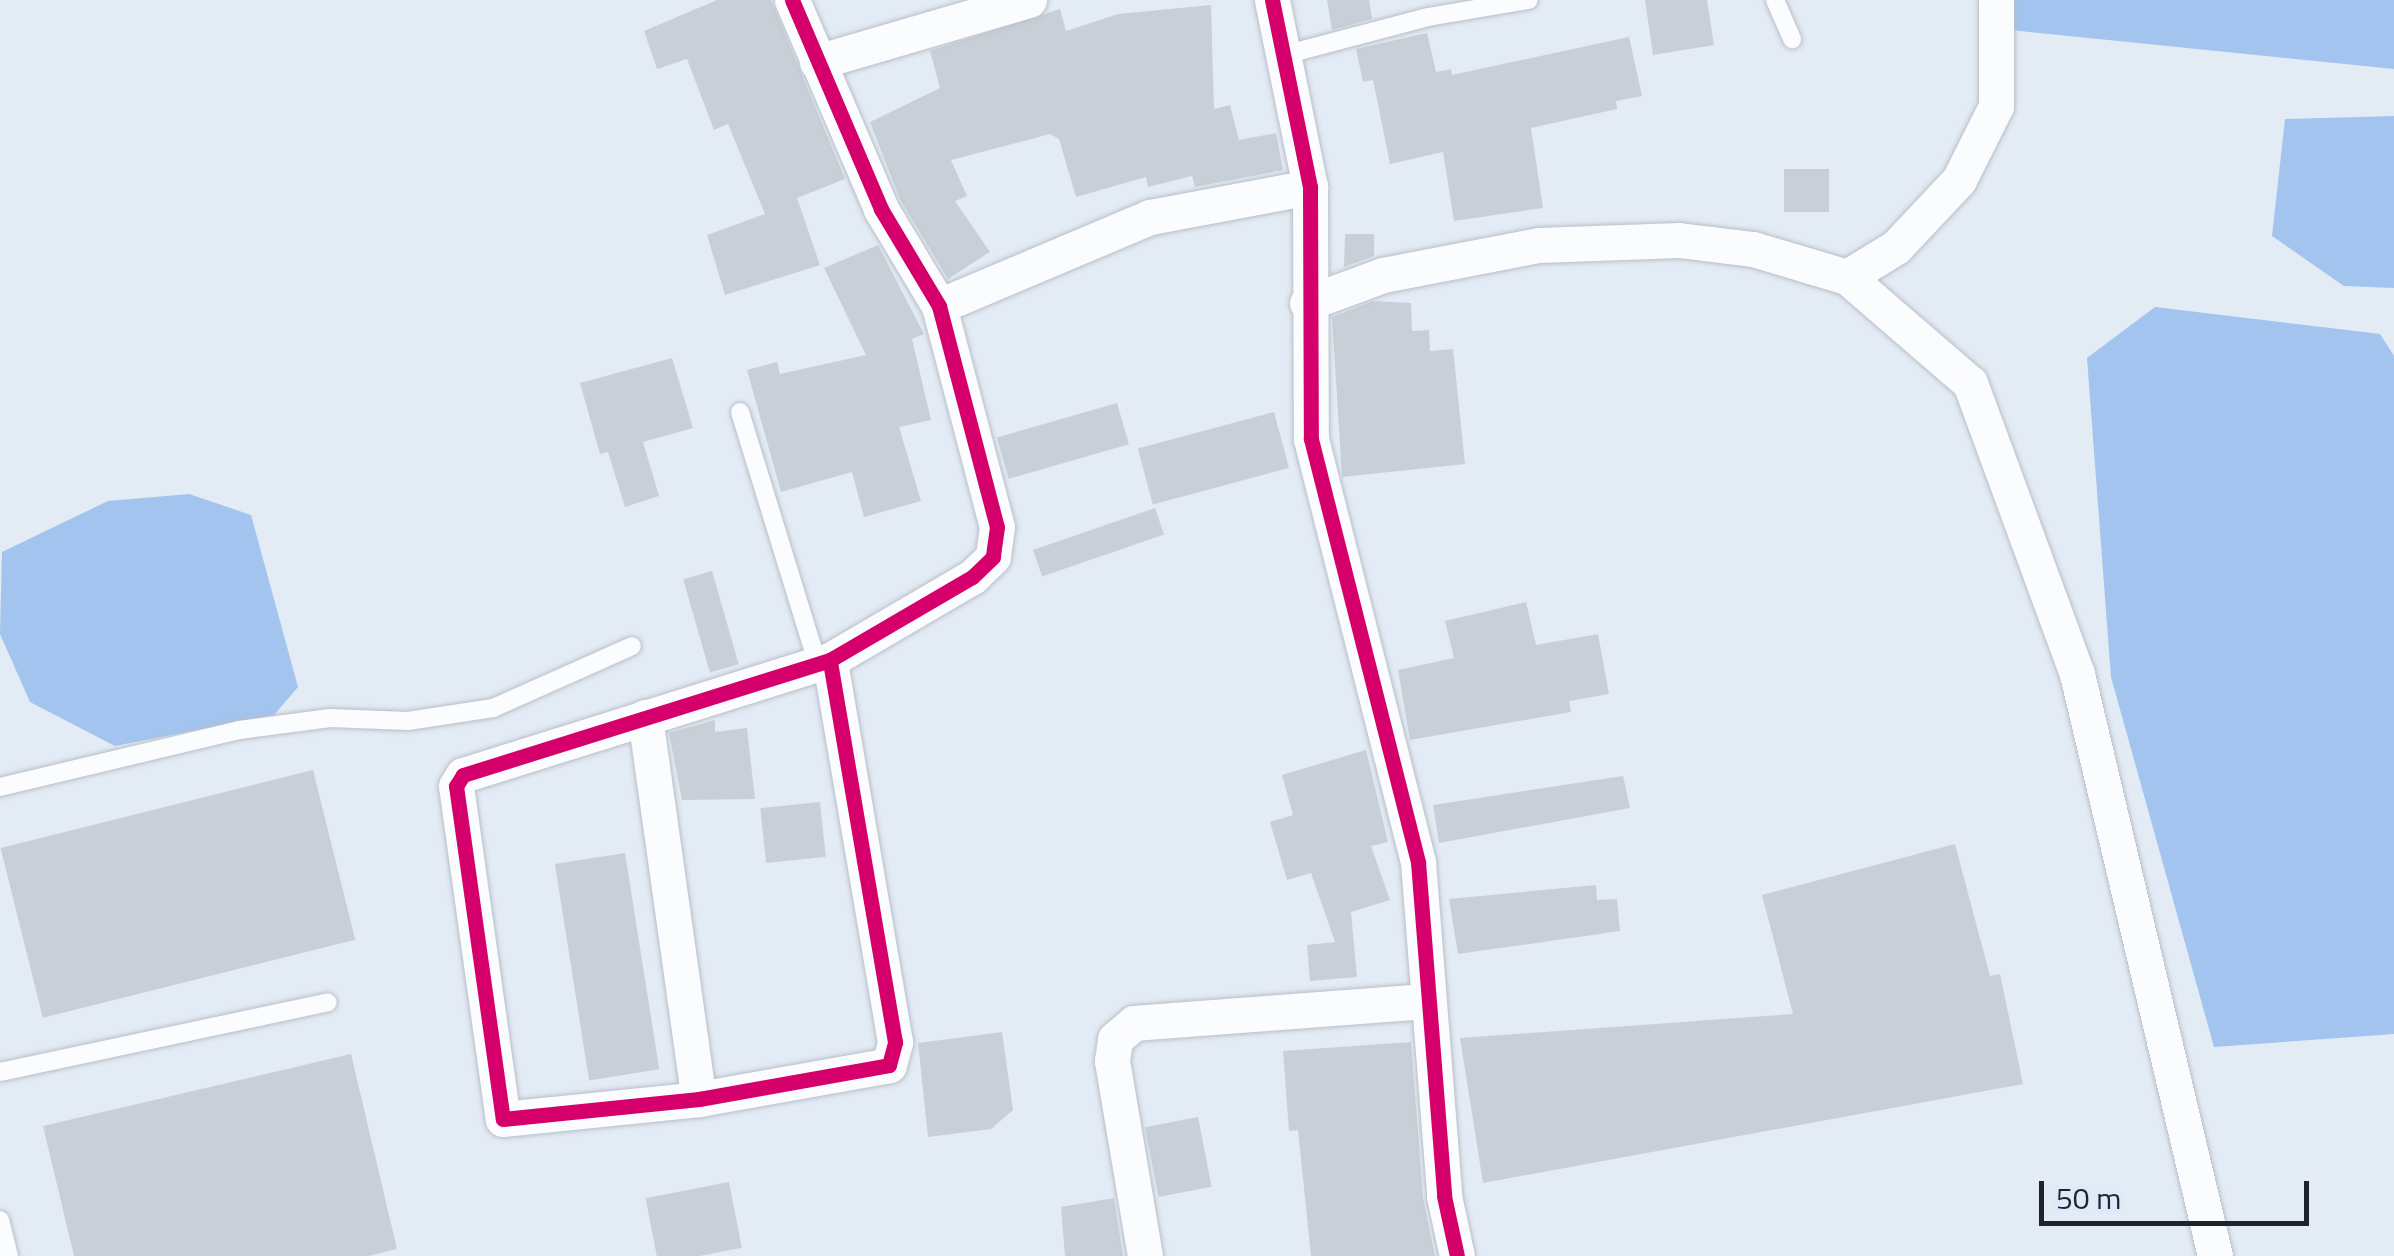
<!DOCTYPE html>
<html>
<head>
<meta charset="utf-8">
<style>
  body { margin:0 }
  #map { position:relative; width:2394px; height:1256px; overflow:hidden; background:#e3ebf5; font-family:"Titillium Web",sans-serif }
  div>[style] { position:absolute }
  .water>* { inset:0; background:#a2c4ef }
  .building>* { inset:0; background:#c9cfd7; transform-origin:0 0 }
  .roads { filter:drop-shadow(0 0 2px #b9bfc7) drop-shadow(0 0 2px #b9bfc7) }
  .service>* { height:18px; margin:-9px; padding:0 9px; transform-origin:9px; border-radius:9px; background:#fbfcfe }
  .minor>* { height:35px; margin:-17.5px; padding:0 17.5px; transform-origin:17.5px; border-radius:17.5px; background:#fbfcfe }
  .cycleway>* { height:15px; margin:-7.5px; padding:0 7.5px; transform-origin:7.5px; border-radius:7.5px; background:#d6006c }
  span { translate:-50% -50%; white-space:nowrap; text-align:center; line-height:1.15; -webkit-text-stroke:10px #dceafc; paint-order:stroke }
  .scale { position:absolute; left:2039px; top:1181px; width:270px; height:45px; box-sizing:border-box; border:5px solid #1f242a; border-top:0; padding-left:12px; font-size:30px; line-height:35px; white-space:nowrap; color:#1f242a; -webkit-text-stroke:8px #dceafc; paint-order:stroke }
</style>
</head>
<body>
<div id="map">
  <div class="water">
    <div style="clip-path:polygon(2013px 0,2394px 0,2394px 69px,2010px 30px)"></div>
    <div style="clip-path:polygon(2394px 116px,2394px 288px,2344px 286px,2272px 236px,2285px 119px)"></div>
    <div style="clip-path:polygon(2155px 307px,2380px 334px,2394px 356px,2394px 1034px,2214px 1047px,2111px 677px,2087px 358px)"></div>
    <div style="clip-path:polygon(189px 494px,251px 515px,298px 687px,274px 715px,115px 746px,30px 702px,0 634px,2px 552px,108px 501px)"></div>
  </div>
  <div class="building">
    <div style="clip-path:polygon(717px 0,771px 0,845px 179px,797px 198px,820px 265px,725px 295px,707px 235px,765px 214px,728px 124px,714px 130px,687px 59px,657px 69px,644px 31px)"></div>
    <div style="clip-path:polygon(1327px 0,1369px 0,1372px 19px,1332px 30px)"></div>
    <div style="clip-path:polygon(1645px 0,1707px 0,1714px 45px,1653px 55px)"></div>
    <div style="clip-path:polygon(1211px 5px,1214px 109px,1230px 105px,1239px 140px,1276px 133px,1283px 170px,1195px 187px,1192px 176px,1148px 187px,1146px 177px,1076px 197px,1059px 139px,1050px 134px,951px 160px,967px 196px,955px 201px,990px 252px,948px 279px,900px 199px,870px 122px,940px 88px,930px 51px,1060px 9px,1066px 31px,1118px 14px)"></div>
    <div style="clip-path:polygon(1427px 33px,1436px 72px,1451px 69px,1452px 75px,1629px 37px,1642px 96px,1616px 101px,1617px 109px,1531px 128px,1543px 208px,1454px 221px,1443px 152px,1390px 164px,1373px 80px,1363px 82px,1356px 49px)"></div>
    <div style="left:1829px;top:169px;width:43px;height:45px;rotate:90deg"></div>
    <div style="clip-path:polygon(1345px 234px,1374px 234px,1374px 256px,1344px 267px)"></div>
    <div style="clip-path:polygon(878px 245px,924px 334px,912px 339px,931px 420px,899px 427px,921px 501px,864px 517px,852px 472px,781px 492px,747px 370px,777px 362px,780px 374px,866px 355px,824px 268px)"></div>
    <div style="clip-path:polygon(1373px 301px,1411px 303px,1412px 331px,1429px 330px,1430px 351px,1453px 349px,1465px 464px,1342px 477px,1332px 317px)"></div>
    <div style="clip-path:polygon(672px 358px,693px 428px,643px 442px,659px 496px,625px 507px,608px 452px,600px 454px,580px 383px)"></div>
    <div style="left:1117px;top:403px;width:43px;height:125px;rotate:74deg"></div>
    <div style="left:1274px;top:412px;width:58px;height:141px;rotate:75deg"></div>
    <div style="left:1155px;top:508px;width:28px;height:129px;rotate:71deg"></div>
    <div style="left:712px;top:571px;width:97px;height:30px;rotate:74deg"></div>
    <div style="clip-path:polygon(1526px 602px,1536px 645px,1598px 634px,1609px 694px,1569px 701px,1571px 712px,1410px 740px,1398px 670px,1454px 658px,1445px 621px)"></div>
    <div style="clip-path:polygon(715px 720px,715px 732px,747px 728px,755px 799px,682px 800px,669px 733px)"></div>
    <div style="clip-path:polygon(1366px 750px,1388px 842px,1371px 846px,1390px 900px,1351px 912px,1357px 977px,1310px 981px,1307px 945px,1335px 942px,1311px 873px,1287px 880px,1270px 822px,1293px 815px,1282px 775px)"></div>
    <div style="left:313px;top:770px;width:175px;height:322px;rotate:76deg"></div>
    <div style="clip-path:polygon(1623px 776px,1630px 808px,1439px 843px,1433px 805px)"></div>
    <div style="left:820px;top:802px;width:55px;height:60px;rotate:84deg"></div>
    <div style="clip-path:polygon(1955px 844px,1990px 976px,2000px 974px,2023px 1084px,1483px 1183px,1460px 1038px,1793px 1014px,1762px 895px)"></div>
    <div style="left:625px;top:853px;width:219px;height:71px;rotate:81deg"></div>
    <div style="clip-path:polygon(1596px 885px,1597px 900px,1617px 899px,1620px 931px,1458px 954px,1449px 899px)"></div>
    <div style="clip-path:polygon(1002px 1032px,1013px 1110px,991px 1129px,928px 1137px,918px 1043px)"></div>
    <div style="clip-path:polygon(1411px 1042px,1423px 1198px,1435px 1256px,1311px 1256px,1298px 1130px,1289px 1131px,1283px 1051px)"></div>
    <div style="clip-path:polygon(351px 1054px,397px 1249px,368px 1256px,74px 1256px,43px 1126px)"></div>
    <div style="left:1198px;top:1117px;width:71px;height:54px;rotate:79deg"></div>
    <div style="left:729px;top:1182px;width:67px;height:85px;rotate:79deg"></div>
    <div style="clip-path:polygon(1114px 1198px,1123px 1256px,1065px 1256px,1061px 1207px)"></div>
  </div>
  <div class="roads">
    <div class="service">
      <div style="left:1775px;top:0;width:43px;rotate:66.4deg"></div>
      <div style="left:1284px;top:55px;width:149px;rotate:-14.8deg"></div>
      <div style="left:1428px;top:17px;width:102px;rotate:-9.6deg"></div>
      <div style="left:740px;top:412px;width:263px;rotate:72.9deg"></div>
      <div style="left:0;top:787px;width:246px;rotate:-13.4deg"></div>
      <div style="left:239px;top:730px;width:92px;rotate:-7.5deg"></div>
      <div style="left:330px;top:718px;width:78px;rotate:2.2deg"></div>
      <div style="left:408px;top:721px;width:86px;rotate:-8.7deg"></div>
      <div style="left:493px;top:708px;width:152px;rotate:-24deg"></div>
      <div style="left:0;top:1072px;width:335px;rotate:-12deg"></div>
      <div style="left:0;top:1220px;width:37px;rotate:76deg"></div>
    </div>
    <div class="minor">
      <div style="left:792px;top:0;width:227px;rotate:66.9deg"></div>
      <div style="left:881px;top:209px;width:113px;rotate:59.1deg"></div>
      <div style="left:939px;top:306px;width:228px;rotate:75.3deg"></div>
      <div style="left:997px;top:527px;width:30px;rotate:98deg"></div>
      <div style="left:993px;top:557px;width:29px;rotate:136deg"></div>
      <div style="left:972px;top:577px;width:164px;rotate:149.7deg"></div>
      <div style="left:830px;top:660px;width:385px;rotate:162.6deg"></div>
      <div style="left:463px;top:775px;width:13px;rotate:122deg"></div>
      <div style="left:456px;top:786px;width:336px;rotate:82deg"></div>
      <div style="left:503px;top:1119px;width:197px;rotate:-5.8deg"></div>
      <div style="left:699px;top:1099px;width:193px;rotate:-10.1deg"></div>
      <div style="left:889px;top:1065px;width:24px;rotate:-75deg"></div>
      <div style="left:895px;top:1042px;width:387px;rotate:-99.7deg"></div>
      <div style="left:1272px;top:0;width:191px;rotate:78.5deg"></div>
      <div style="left:1310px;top:187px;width:252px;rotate:89.8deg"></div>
      <div style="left:1311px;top:439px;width:436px;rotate:75.8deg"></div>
      <div style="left:1418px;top:862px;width:335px;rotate:85.5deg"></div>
      <div style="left:1444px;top:1196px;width:61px;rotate:77.8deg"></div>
      <div style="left:817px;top:62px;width:221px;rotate:-16.3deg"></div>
      <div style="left:1847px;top:277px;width:162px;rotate:40.8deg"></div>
      <div style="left:1970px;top:383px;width:310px;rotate:69.8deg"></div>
      <div style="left:2077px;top:674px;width:598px;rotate:76.66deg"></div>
      <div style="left:1307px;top:303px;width:81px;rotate:-20.2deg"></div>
      <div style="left:1383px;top:275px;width:159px;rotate:-10.9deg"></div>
      <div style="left:1539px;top:245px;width:140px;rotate:-2deg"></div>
      <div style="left:1679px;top:240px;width:75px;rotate:6.9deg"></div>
      <div style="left:1753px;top:249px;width:98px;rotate:16.6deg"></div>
      <div style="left:1847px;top:277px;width:57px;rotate:-31.5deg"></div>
      <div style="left:1896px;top:247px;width:92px;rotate:-46.8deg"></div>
      <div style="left:1959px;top:180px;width:83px;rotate:-63.4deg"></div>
      <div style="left:1996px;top:106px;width:106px;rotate:-90deg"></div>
      <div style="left:939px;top:306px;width:229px;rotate:-22.9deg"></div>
      <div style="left:1150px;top:217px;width:163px;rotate:-10.6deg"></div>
      <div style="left:645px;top:717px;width:386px;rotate:82deg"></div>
      <div style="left:1145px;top:1256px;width:198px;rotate:-99.6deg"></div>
      <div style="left:1112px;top:1061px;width:22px;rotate:-82deg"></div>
      <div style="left:1115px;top:1039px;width:25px;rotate:-40deg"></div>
      <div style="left:1134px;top:1023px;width:295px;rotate:-4.3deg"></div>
    </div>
  </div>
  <div class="cycleway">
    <div style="left:792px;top:0;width:227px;rotate:66.9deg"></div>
    <div style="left:881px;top:209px;width:113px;rotate:59.1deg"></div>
    <div style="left:939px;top:306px;width:228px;rotate:75.3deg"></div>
    <div style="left:997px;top:527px;width:30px;rotate:98deg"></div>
    <div style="left:993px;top:557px;width:29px;rotate:136deg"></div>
    <div style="left:972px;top:577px;width:164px;rotate:149.7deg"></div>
    <div style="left:830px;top:660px;width:385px;rotate:162.6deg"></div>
    <div style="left:463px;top:775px;width:13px;rotate:122deg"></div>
    <div style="left:456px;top:786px;width:336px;rotate:82deg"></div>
    <div style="left:503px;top:1119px;width:197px;rotate:-5.8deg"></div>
    <div style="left:699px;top:1099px;width:193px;rotate:-10.1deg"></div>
    <div style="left:889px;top:1065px;width:24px;rotate:-75deg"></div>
    <div style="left:895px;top:1042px;width:387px;rotate:-99.7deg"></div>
    <div style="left:1272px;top:0;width:191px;rotate:78.5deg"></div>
    <div style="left:1310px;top:187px;width:252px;rotate:89.8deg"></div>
    <div style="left:1311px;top:439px;width:436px;rotate:75.8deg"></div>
    <div style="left:1418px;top:862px;width:335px;rotate:85.5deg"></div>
    <div style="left:1444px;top:1196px;width:61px;rotate:77.8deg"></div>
  </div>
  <div class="scale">50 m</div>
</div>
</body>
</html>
